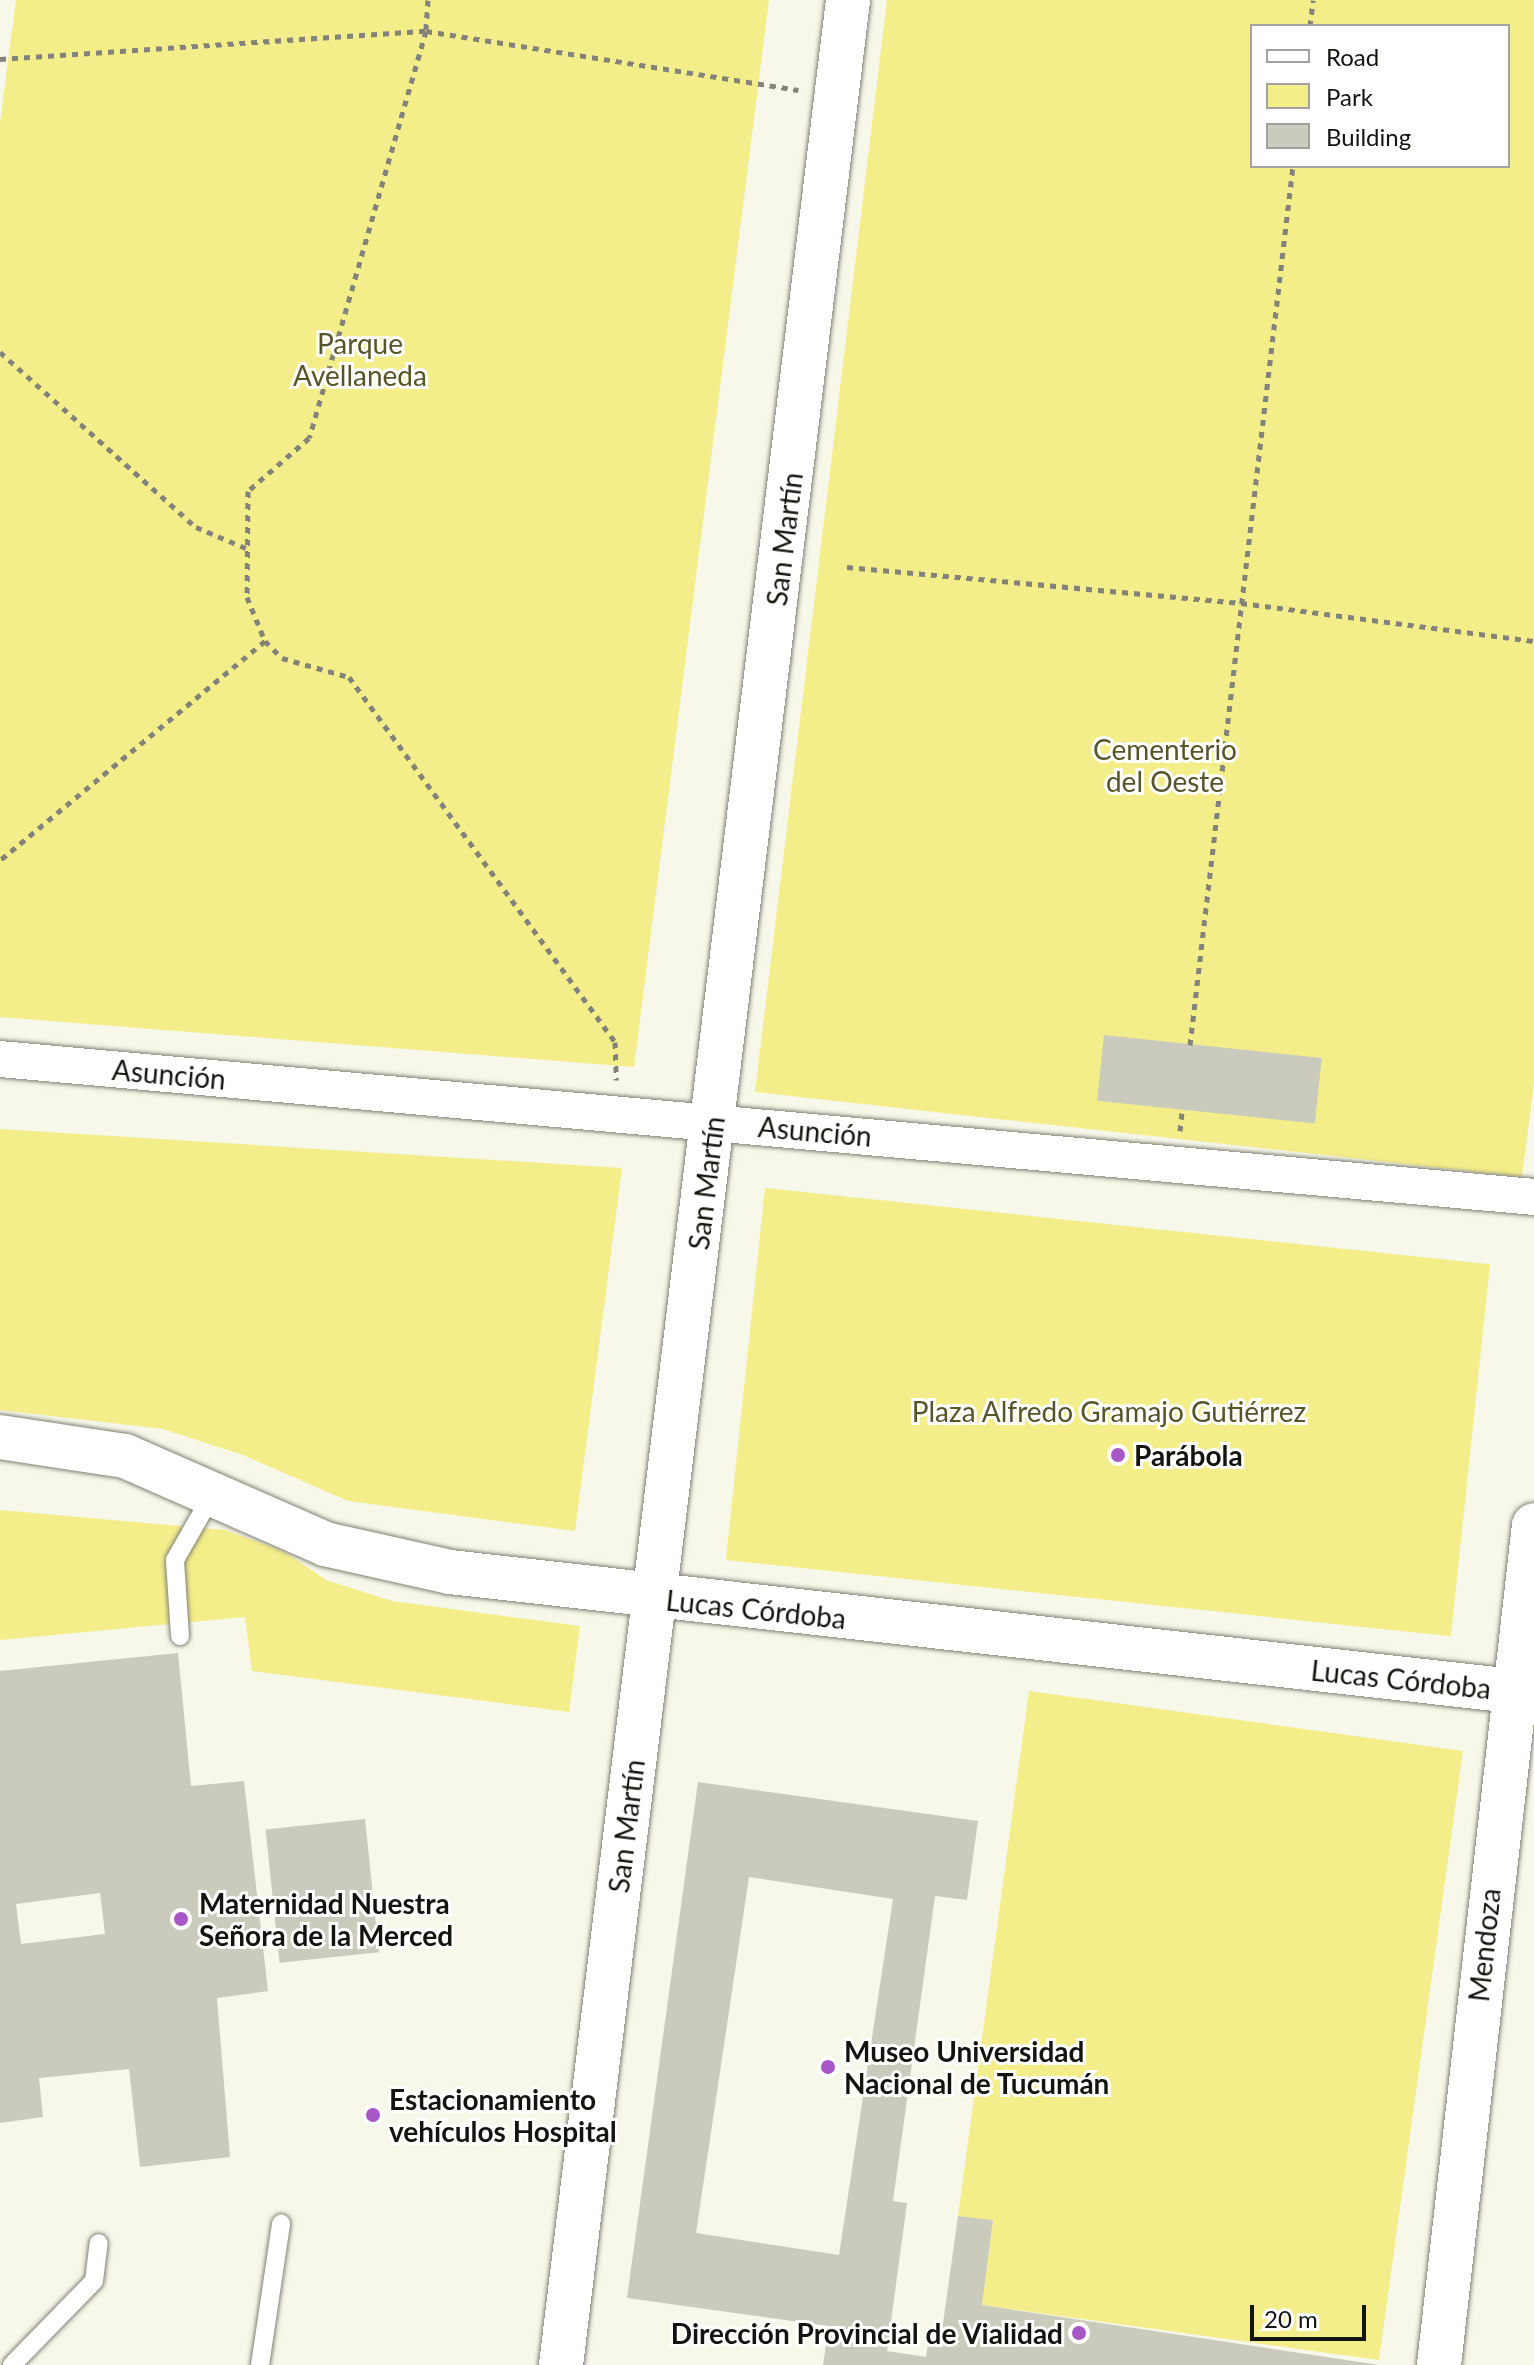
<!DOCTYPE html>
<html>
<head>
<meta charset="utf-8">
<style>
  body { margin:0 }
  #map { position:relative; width:1534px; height:2365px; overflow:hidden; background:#f7f7ea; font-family:Lato,sans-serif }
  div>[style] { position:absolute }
  .green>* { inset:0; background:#f3ed8a; transform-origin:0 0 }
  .building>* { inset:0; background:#cacabd; transform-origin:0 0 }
  .path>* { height:5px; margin-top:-2.5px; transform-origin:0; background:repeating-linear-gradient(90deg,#83837a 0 6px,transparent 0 12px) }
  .roads { filter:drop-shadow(0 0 2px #818175) drop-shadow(0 0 2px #818175) }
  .service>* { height:18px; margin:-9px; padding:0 9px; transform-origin:9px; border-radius:9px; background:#fff }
  .minor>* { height:36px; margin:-18px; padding:0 18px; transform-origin:18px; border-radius:18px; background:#fff }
  .tertiary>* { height:44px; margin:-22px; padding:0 22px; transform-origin:22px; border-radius:22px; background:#fff }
  .dots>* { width:22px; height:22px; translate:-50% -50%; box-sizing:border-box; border:4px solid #fff; border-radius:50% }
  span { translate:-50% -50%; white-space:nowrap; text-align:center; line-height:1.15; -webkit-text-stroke:6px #fff; paint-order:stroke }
  .park-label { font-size:28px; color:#565428 }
  .street-label { font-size:28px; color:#14140f }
  .poi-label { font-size:28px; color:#14140f; font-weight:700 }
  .left { translate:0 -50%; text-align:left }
  .right { translate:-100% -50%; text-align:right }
  .legend { position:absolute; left:1250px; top:24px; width:260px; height:144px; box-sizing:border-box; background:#fff; border:2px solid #a1a19f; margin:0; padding:10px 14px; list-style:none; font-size:24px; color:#14140f }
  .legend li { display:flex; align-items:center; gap:16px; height:40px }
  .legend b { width:40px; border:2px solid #a1a19f }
  .scale { position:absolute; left:1250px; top:2305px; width:116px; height:36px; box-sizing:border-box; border:4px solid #14140f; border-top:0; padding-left:10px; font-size:24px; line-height:28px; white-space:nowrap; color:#14140f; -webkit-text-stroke:6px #fff; paint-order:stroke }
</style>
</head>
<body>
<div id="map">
  <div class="green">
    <div style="clip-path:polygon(16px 0,769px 0,634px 1067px,0 1017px,0 123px)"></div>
    <div style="clip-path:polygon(evenodd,887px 0,1534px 0,1534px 1083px,1522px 1177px,755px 1092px,887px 0,1252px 26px,1508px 26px,1508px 166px,1252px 166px,1252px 26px)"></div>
    <div style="clip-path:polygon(0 1129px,622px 1168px,575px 1531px,348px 1501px,243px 1455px,163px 1429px,0 1410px)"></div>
    <div style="left:765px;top:1188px;width:729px;height:374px;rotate:6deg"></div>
    <div style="clip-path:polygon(0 1510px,225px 1530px,283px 1551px,326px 1580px,392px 1601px,580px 1626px,569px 1712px,252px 1671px,245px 1617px,0 1640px)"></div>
    <div style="clip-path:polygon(1029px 1691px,1463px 1751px,1379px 2360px,982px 2305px,993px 2221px,958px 2216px)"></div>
  </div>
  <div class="building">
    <div style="left:1104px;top:1035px;width:219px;height:66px;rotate:6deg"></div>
    <div style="clip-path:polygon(evenodd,178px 1653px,191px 1786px,244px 1781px,268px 1991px,217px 1998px,230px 2157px,140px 2167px,129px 2069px,39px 2078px,43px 2117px,0 2123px,0 1671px,178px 1653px,100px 1893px,105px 1934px,21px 1944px,16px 1904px,100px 1893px)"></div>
    <div style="clip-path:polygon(evenodd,698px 1782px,978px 1821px,967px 1900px,935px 1896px,893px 2201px,907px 2203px,887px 2351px,926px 2357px,928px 2344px,940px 2345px,958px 2216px,993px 2220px,982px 2305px,1379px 2365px,823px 2365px,829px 2326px,627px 2298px,698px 1782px,749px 1877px,893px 1899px,839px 2255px,696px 2233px,749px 1877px)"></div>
    <div style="left:365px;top:1819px;width:134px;height:100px;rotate:84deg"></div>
  </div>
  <div class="path">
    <div style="left:428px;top:0;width:31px;rotate:94deg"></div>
    <div style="left:426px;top:31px;width:377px;rotate:9deg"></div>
    <div style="left:1310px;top:26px;width:26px;rotate:-83deg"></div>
    <div style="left:0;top:59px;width:427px;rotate:-3.8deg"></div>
    <div style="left:426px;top:31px;width:423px;rotate:106deg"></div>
    <div style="left:309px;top:438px;width:81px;rotate:139deg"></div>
    <div style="left:248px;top:491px;width:106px;rotate:90.5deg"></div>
    <div style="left:247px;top:597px;width:48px;rotate:67.8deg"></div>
    <div style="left:265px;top:641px;width:344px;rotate:140.4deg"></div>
    <div style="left:0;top:352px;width:263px;rotate:41.8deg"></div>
    <div style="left:196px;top:527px;width:56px;rotate:22.9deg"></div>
    <div style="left:847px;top:567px;width:396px;rotate:5.2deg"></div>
    <div style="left:1241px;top:603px;width:295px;rotate:7.4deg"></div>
    <div style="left:265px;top:641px;width:24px;rotate:45deg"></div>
    <div style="left:282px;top:658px;width:70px;rotate:15.8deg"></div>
    <div style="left:349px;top:677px;width:452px;rotate:53.9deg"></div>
    <div style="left:615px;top:1042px;width:38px;rotate:88deg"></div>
    <div style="left:1190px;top:1045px;width:885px;rotate:-83.32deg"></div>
    <div style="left:1180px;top:1131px;width:20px;rotate:-84deg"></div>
  </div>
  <div class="roads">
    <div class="service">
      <div style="left:180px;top:1636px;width:76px;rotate:-93.8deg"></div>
      <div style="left:175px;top:1560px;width:73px;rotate:-60.3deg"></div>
      <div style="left:12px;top:2365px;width:117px;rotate:-45.7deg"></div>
      <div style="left:94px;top:2281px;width:38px;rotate:-83deg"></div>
      <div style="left:260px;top:2365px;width:143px;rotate:-81.5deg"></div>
    </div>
    <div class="minor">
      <div style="left:0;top:1059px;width:1540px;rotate:5.14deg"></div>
    </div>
    <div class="tertiary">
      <div style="left:0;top:1437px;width:126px;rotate:8.6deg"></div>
      <div style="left:125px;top:1456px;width:219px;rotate:23.7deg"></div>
      <div style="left:325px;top:1544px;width:128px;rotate:12.6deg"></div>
      <div style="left:450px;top:1572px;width:1069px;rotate:6.39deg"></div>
      <div style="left:561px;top:2365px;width:2382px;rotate:-83.08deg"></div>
      <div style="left:1439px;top:2365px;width:845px;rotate:-83.55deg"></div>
    </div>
  </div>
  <div class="dots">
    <div style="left:1118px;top:1455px;background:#a857c7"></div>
    <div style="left:181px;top:1919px;background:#a857c7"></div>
    <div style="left:828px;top:2067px;background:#a857c7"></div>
    <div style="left:373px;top:2115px;background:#a857c7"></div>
    <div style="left:1079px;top:2333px;background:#a857c7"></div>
  </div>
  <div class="park-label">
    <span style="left:360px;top:359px">Parque<br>Avellaneda</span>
    <span style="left:1165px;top:765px">Cementerio<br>del Oeste</span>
    <span style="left:1109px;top:1411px">Plaza Alfredo Gramajo Gutiérrez</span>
  </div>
  <div class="street-label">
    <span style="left:784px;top:539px;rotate:-83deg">San Martín</span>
    <span style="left:169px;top:1074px;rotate:5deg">Asunción</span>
    <span style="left:815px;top:1131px;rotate:5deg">Asunción</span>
    <span style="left:706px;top:1183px;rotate:-83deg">San Martín</span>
    <span style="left:756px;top:1609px;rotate:6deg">Lucas Córdoba</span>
    <span style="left:1401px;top:1679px;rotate:6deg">Lucas Córdoba</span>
    <span style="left:626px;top:1826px;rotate:-83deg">San Martín</span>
    <span style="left:1484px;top:1945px;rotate:-84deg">Mendoza</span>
  </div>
  <div class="poi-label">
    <span class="left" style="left:1134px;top:1455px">Parábola</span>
    <span class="left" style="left:199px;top:1919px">Maternidad Nuestra<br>Señora de la Merced</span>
    <span class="left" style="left:844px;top:2067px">Museo Universidad<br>Nacional de Tucumán</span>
    <span class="left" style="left:389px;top:2115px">Estacionamiento<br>vehículos Hospital</span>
    <span class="right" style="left:1063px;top:2333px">Dirección Provincial de Vialidad</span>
  </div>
  <ul class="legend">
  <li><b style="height:10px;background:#fff"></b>Road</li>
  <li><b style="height:22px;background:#f3ed8a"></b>Park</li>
  <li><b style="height:22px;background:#cacabd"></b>Building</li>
  </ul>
  <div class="scale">20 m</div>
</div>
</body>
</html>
